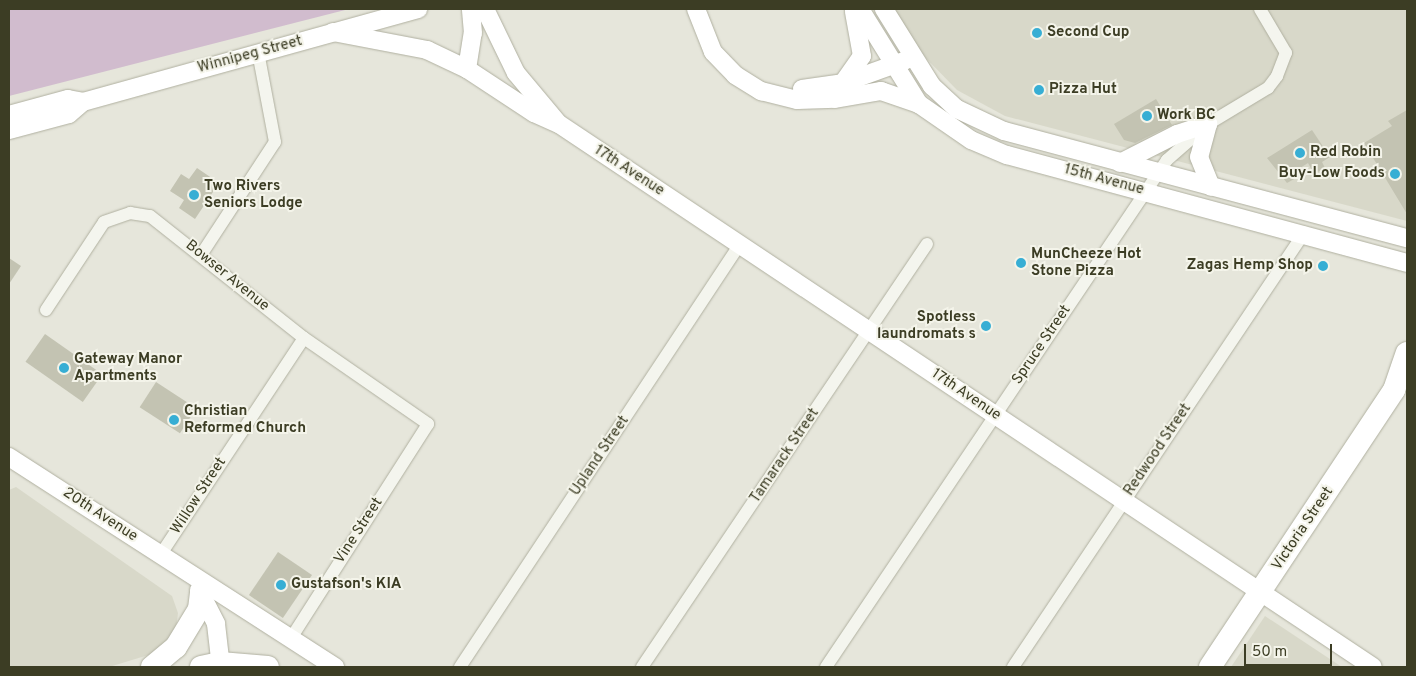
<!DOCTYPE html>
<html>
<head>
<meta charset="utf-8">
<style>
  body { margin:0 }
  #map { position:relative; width:1416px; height:676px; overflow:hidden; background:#e6e6db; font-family:Overpass,sans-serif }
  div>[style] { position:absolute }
  .built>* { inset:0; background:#d8d8c9 }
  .green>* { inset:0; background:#d1bcce }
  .building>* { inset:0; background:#c3c3b2; transform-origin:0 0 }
  .roads { filter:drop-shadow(0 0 1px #b0b0a0) drop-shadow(0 0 1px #b0b0a0) }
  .street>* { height:12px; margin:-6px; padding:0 6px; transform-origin:6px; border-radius:6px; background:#f4f5ee }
  .secondary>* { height:18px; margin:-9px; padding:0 9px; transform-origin:9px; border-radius:9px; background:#fff }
  .highway>* { height:22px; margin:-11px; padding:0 11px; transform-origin:11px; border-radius:11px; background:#fff }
  .dots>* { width:14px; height:14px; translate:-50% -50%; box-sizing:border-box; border:2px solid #f4f4ea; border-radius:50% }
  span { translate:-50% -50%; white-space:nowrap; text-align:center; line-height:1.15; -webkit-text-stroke:4px #f4f4ea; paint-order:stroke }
  .poi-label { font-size:15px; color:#3c3d24; font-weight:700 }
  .left { translate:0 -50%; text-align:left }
  .right { translate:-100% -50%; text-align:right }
  .street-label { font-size:15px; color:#3c3d24 }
  .frame { position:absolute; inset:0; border:10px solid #3c3d24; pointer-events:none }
  .scale { position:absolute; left:1244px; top:644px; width:88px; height:22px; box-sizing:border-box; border:2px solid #3c3d24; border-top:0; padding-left:6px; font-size:15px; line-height:18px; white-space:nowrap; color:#3c3d24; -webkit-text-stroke:4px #f4f4ea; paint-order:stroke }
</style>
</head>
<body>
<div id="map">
  <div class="built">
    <div style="clip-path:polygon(894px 9px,1407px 9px,1407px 221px,1005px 116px,957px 90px,920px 52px)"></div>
    <div style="clip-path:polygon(16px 487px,172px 596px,178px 613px,175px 637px,155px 653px,109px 667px,9px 667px,9px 490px)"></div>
    <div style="clip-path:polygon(1265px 616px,1342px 667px,1231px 667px)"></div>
  </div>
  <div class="green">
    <div style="clip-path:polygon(9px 9px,349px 9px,9px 96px)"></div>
  </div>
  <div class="building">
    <div style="clip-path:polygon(1156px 99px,1172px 125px,1135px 143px,1124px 140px,1114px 124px)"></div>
    <div style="clip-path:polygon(1407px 110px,1407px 214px,1364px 143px,1392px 126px,1388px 121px)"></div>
    <div style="clip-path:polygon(1312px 130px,1330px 157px,1322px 162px,1325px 168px,1314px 174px,1308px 163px,1292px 173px,1296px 178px,1287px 183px,1267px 158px)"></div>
    <div style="clip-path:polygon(197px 168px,219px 183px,195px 219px,179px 208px,184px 200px,170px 191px,181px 174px,189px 179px)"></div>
    <div style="clip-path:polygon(9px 258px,21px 266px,9px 284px)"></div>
    <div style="left:45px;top:334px;width:70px;height:34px;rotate:35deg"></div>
    <div style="left:156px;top:382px;width:48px;height:30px;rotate:33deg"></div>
    <div style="left:278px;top:552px;width:41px;height:52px;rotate:34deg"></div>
  </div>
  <div class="roads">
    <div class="street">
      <div style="left:201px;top:255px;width:135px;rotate:-56.8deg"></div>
      <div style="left:275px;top:142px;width:92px;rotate:-100.7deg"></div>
      <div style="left:46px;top:310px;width:105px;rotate:-56.6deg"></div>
      <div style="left:104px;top:222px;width:28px;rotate:-19deg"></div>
      <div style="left:130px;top:213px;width:20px;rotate:9deg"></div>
      <div style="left:150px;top:216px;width:196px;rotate:38.4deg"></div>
      <div style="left:304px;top:338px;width:151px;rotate:34.7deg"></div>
      <div style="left:428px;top:424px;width:254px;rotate:122.6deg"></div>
      <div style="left:161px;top:554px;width:259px;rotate:-56.5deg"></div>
      <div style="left:460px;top:667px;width:507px;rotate:-56.5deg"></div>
      <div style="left:642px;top:667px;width:510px;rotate:-56.03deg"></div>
      <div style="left:826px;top:667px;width:611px;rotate:-56.08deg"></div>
      <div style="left:1167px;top:160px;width:55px;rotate:-41.3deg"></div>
      <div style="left:1208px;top:124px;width:70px;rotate:-31deg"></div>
      <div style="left:1268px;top:88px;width:15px;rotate:-53deg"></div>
      <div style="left:1277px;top:76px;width:25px;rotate:-69deg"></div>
      <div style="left:1286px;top:53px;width:51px;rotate:-120.6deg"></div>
      <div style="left:1013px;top:667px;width:523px;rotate:-56.16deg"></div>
    </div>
    <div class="secondary">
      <div style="left:485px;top:9px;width:71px;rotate:64.2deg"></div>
      <div style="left:516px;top:73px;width:64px;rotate:50.1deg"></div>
      <div style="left:696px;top:9px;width:46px;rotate:68.4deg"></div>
      <div style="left:713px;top:52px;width:32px;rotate:46deg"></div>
      <div style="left:735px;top:75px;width:31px;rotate:32deg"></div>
      <div style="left:761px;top:91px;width:37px;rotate:14deg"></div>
      <div style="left:797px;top:100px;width:38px;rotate:-2deg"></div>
      <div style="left:835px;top:99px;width:47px;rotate:-9.9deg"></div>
      <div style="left:881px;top:91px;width:40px;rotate:18.9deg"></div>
      <div style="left:860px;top:9px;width:112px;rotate:58.2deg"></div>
      <div style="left:919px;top:104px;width:63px;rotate:34.7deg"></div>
      <div style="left:971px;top:140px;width:39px;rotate:23deg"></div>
      <div style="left:1007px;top:155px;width:414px;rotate:15.1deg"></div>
      <div style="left:884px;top:9px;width:91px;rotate:58.1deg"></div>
      <div style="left:932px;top:86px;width:34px;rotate:43deg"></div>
      <div style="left:957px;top:109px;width:52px;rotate:25.1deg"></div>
      <div style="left:1004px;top:131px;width:417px;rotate:14.9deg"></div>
      <div style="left:333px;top:32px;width:96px;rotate:10.8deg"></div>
      <div style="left:427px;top:50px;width:44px;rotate:25.4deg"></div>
      <div style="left:467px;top:69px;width:80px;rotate:33.3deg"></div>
      <div style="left:534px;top:113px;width:27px;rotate:24deg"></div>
      <div style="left:559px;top:124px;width:978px;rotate:33.71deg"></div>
      <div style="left:467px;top:69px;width:36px;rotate:-81deg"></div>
      <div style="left:473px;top:33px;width:24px;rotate:-95deg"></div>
      <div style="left:843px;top:83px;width:33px;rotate:-55deg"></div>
      <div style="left:862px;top:56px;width:45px;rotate:-100.3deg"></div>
      <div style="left:802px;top:89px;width:41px;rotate:-8.3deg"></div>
      <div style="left:843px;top:83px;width:65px;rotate:-19.8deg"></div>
      <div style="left:9px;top:115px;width:61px;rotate:-15.2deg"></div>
      <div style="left:68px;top:99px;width:15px;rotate:11deg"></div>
      <div style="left:1208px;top:124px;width:34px;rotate:105deg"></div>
      <div style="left:1199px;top:157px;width:32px;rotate:68deg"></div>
      <div style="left:9px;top:130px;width:62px;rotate:-14.9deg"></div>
      <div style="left:69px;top:114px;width:18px;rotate:-41deg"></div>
      <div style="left:83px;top:102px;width:348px;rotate:-15.5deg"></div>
      <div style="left:1120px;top:163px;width:64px;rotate:-27deg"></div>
      <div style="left:1177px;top:134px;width:33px;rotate:-18deg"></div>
      <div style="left:9px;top:457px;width:388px;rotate:32.8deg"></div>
      <div style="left:199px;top:590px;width:38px;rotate:63deg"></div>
      <div style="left:216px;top:624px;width:43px;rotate:83.4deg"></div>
    </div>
    <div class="highway">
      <div style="left:152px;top:667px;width:31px;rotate:-40deg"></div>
      <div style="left:176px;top:647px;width:44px;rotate:-58.8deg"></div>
      <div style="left:199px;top:609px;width:16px;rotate:-83deg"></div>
      <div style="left:201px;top:667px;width:19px;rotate:-12deg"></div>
      <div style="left:220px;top:663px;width:48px;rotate:4.8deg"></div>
      <div style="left:1210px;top:667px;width:333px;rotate:-56.4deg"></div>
      <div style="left:1394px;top:390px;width:39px;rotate:-71deg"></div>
    </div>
  </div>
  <div class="dots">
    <div style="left:1037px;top:33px;background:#37aed4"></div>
    <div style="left:1039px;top:90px;background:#37aed4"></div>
    <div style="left:1147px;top:116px;background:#37aed4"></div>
    <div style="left:1300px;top:153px;background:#37aed4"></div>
    <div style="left:1395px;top:174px;background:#37aed4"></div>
    <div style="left:194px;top:195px;background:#37aed4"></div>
    <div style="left:1021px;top:263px;background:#37aed4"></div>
    <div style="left:1323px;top:266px;background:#37aed4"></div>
    <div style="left:986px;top:326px;background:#37aed4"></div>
    <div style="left:64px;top:368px;background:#37aed4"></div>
    <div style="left:174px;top:420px;background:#37aed4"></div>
    <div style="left:281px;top:585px;background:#37aed4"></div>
  </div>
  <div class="poi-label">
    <span class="left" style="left:1047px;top:33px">Second Cup</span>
    <span class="left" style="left:1049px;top:90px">Pizza Hut</span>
    <span class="left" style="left:1157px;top:116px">Work BC</span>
    <span class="left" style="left:1310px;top:153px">Red Robin</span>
    <span class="right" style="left:1385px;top:174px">Buy-Low Foods</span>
    <span class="left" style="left:204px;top:195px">Two Rivers<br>Seniors Lodge</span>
    <span class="left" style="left:1031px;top:263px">MunCheeze Hot<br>Stone Pizza</span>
    <span class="right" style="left:1313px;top:266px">Zagas Hemp Shop</span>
    <span class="right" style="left:976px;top:326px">Spotless<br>laundromats s</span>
    <span class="left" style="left:74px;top:368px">Gateway Manor<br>Apartments</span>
    <span class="left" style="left:184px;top:420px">Christian<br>Reformed Church</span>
    <span class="left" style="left:291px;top:585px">Gustafson's KIA</span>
  </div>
  <div class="street-label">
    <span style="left:250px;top:55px;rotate:-15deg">Winnipeg Street</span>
    <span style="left:629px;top:171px;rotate:33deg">17th Avenue</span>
    <span style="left:1104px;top:180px;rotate:15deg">15th Avenue</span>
    <span style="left:227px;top:276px;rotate:39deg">Bowser Avenue</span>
    <span style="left:1042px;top:345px;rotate:-56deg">Spruce Street</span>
    <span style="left:966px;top:395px;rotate:34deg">17th Avenue</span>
    <span style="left:1158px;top:450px;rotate:-56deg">Redwood Street</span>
    <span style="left:600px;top:456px;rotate:-56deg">Upland Street</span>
    <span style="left:785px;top:456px;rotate:-56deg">Tamarack Street</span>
    <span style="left:199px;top:496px;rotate:-57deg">Willow Street</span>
    <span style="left:100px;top:515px;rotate:33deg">20th Avenue</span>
    <span style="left:1303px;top:529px;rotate:-56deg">Victoria Street</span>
    <span style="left:359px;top:531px;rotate:-57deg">Vine Street</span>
  </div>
  <div class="frame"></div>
  <div class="scale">50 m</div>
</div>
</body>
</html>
